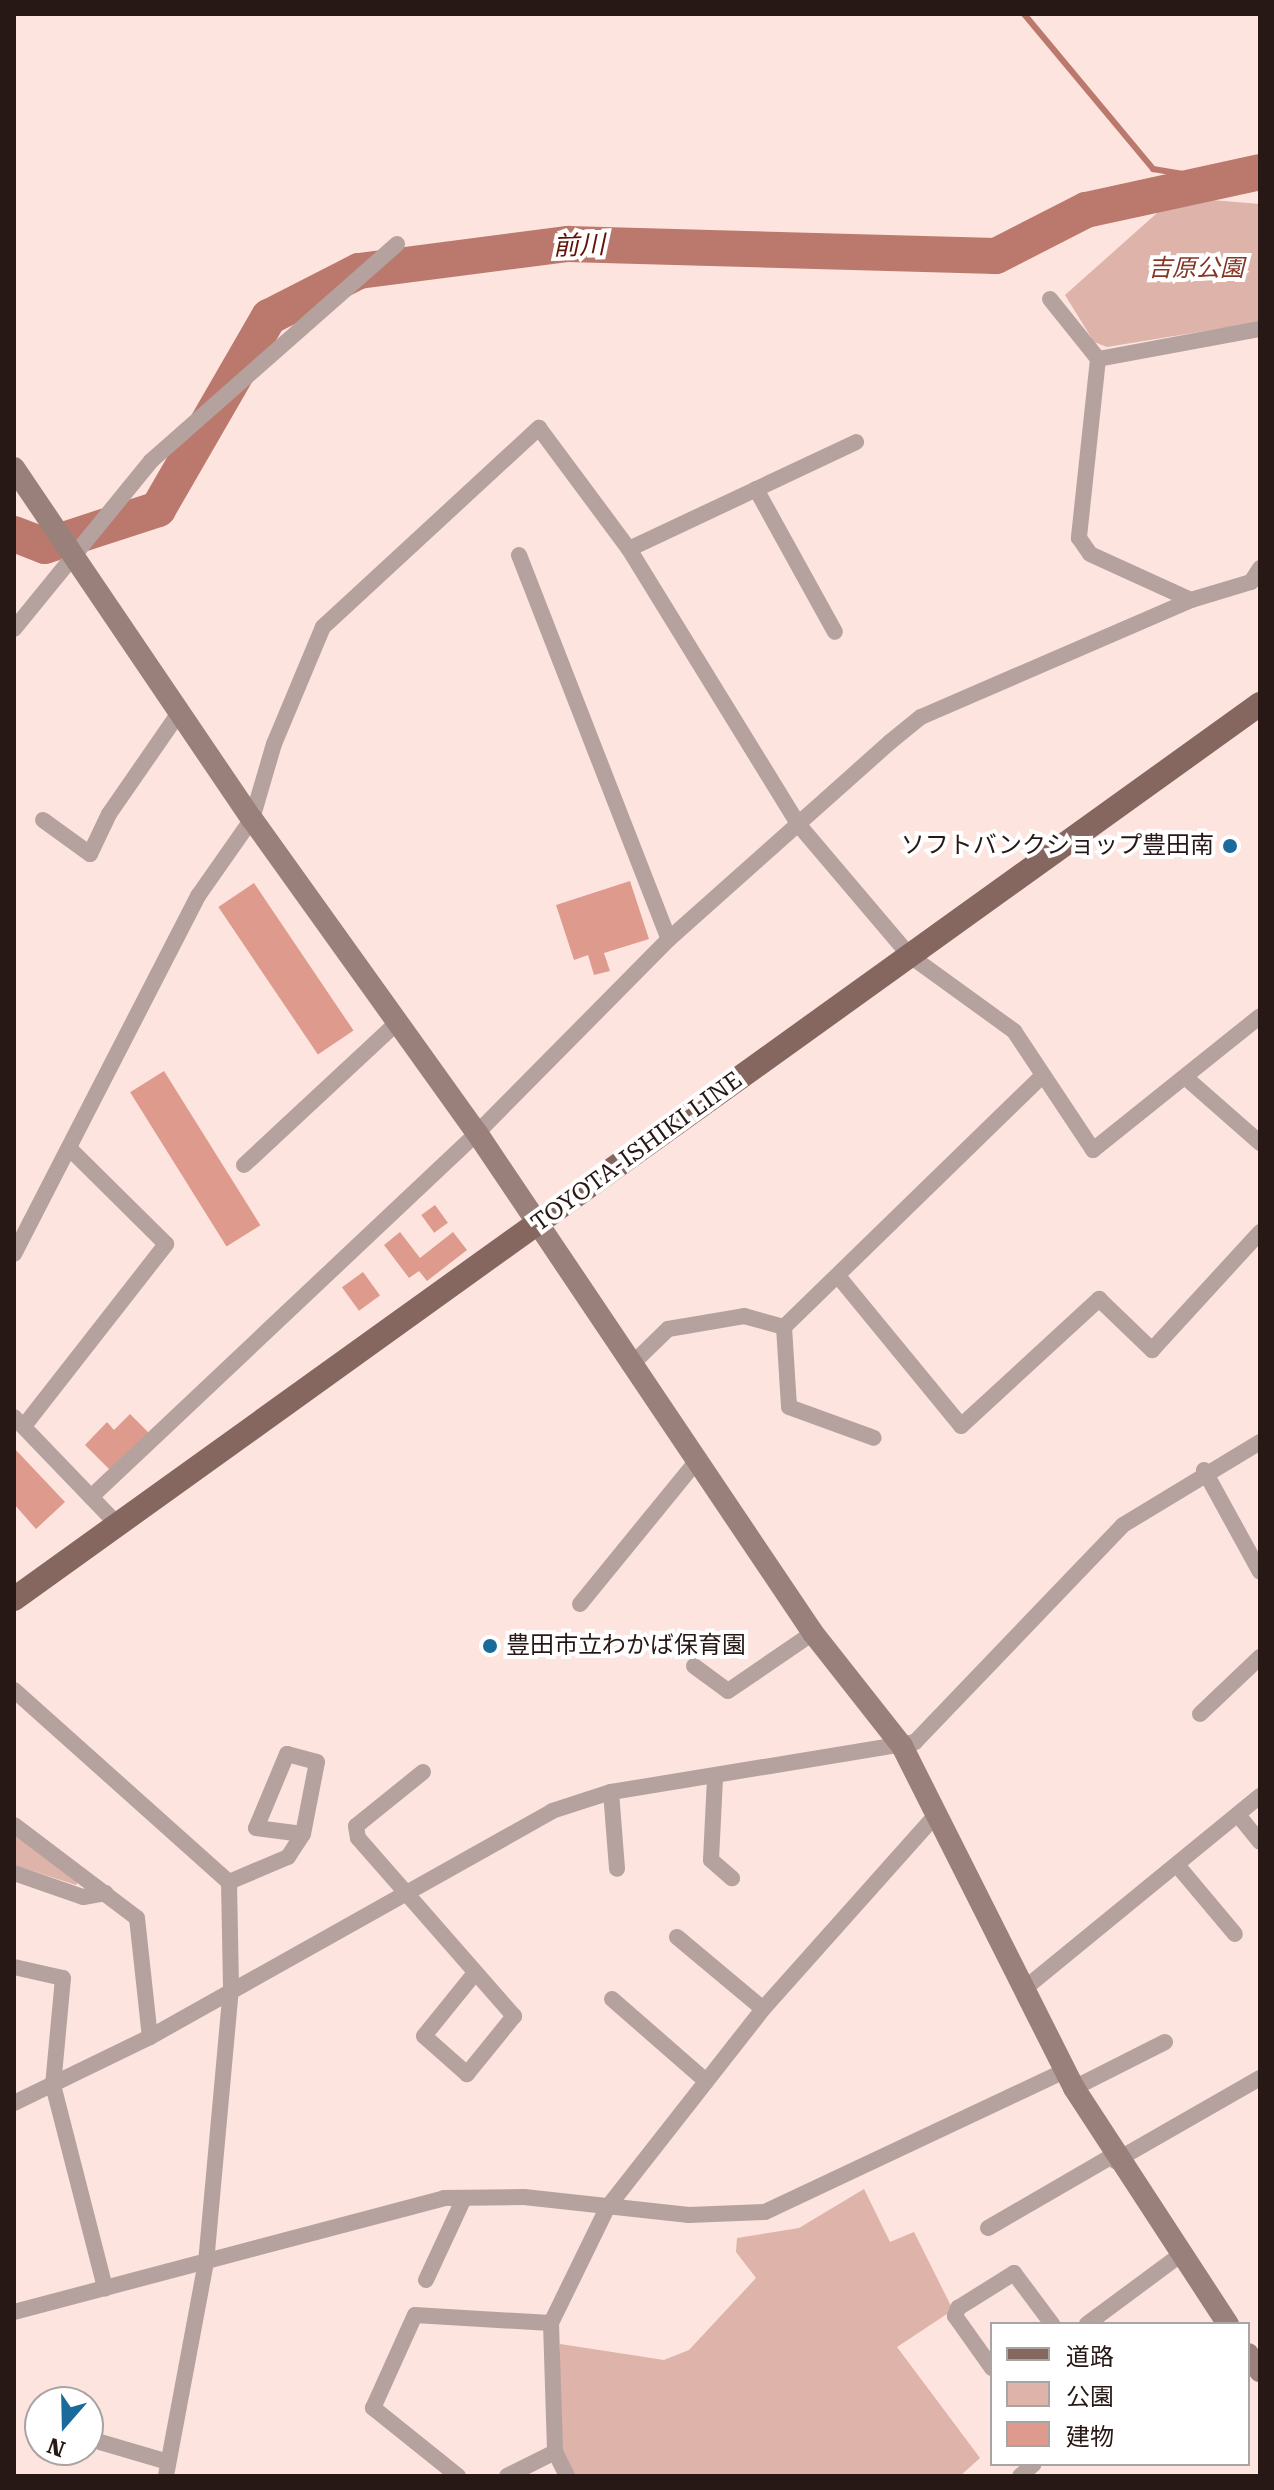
<!DOCTYPE html>
<html>
<head>
<meta charset="utf-8">
<style>
  body { margin:0 }
  #map { position:relative; width:1274px; height:2490px; overflow:hidden; background:#fde4de; font-family:"Roboto Serif","Noto Sans JP",serif }
  div>[style] { position:absolute }
  .green>* { inset:0; background:#ddb3aa }
  .stream>* { height:6px; margin:-3px; padding:0 3px; transform-origin:3px; border-radius:3px; background:#ba796c }
  .river>* { height:36px; margin:-18px; padding:0 18px; transform-origin:18px; border-radius:18px; background:#ba796c }
  .building>* { inset:0; background:#de9b8d; transform-origin:0 0 }
  .street>* { height:16px; margin:-8px; padding:0 8px; transform-origin:8px; border-radius:8px; background:#b5a29e }
  .secondary>* { height:22px; margin:-11px; padding:0 11px; transform-origin:11px; border-radius:11px; background:#9a807a }
  .primary>* { height:24px; margin:-12px; padding:0 12px; transform-origin:12px; border-radius:12px; background:#866760 }
  .dots>* { width:22px; height:22px; translate:-50% -50%; box-sizing:border-box; border:4px solid #fff; border-radius:50% }
  span { translate:-50% -50%; white-space:nowrap; text-align:center; line-height:1.15; -webkit-text-stroke:8px #fff; paint-order:stroke }
  .park-label { font-size:24px; color:#863526; font-style:italic }
  .poi-label { font-size:24px; color:#271815 }
  .right { translate:-100% -50%; text-align:right }
  .left { translate:0 -50%; text-align:left }
  .street-label { font-size:24px; color:#271815 }
  .water-label { font-size:26px; color:#621306; font-style:italic }
  .frame { position:absolute; inset:0; border:16px solid #271815; pointer-events:none }
  .legend { position:absolute; left:990px; top:2322px; width:260px; height:144px; box-sizing:border-box; background:#fff; border:2px solid #a9a3a1; margin:0; padding:10px 14px; list-style:none; font-size:24px; color:#271815 }
  .legend li { display:flex; align-items:center; gap:16px; height:40px }
  .legend b { width:40px; border:2px solid #a9a3a1 }
  .north { position:absolute; left:24px; top:2386px; width:80px; height:80px; box-sizing:border-box; background:#fff; border:2px solid #a9a3a1; border-radius:50%; rotate:200deg; font-size:22px; font-weight:700; line-height:32px; text-align:center; color:#271815 }
  .north::after { content:''; display:block; margin:auto; width:28px; height:36px; background:#1b6a9c; clip-path:polygon(50% 0,100% 100%,50% 72%,0 100%) }
</style>
</head>
<body>
<div id="map">
  <div class="green">
    <div style="clip-path:polygon(1175px 197px,1260px 204px,1260px 322px,1107px 347px,1094px 342px,1065px 295px)"></div>
    <div style="clip-path:polygon(14px 1833px,79px 1881px,76px 1885px,14px 1865px)"></div>
    <div style="clip-path:polygon(864px 2189px,890px 2242px,914px 2232px,953px 2310px,897px 2347px,980px 2458px,960px 2476px,568px 2476px,560px 2463px,560px 2344px,664px 2360px,689px 2350px,756px 2278px,736px 2252px,737px 2238px,799px 2228px)"></div>
  </div>
  <div class="stream">
    <div style="left:1024px;top:14px;width:202px;rotate:50.2deg"></div>
    <div style="left:1153px;top:169px;width:109px;rotate:9.5deg"></div>
  </div>
  <div class="river">
    <div style="left:14px;top:534px;width:33px;rotate:21deg"></div>
    <div style="left:45px;top:546px;width:119px;rotate:-18.1deg"></div>
    <div style="left:158px;top:509px;width:222px;rotate:-60deg"></div>
    <div style="left:269px;top:317px;width:101px;rotate:-27.1deg"></div>
    <div style="left:359px;top:271px;width:211px;rotate:-7.4deg"></div>
    <div style="left:568px;top:244px;width:428px;rotate:1.6deg"></div>
    <div style="left:996px;top:256px;width:101px;rotate:-27.1deg"></div>
    <div style="left:1086px;top:210px;width:178px;rotate:-12.3deg"></div>
  </div>
  <div class="building">
    <div style="clip-path:polygon(630px 881px,649px 939px,604px 953px,610px 971px,594px 975px,588px 955px,574px 960px,556px 905px)"></div>
    <div style="left:254px;top:883px;width:178px;height:43px;rotate:56deg"></div>
    <div style="left:164px;top:1071px;width:182px;height:40px;rotate:58deg"></div>
    <div style="left:435px;top:1205px;width:22px;height:17px;rotate:54deg"></div>
    <div style="clip-path:polygon(400px 1232px,420px 1258px,453px 1232px,467px 1250px,427px 1281px,419px 1271px,409px 1278px,384px 1245px)"></div>
    <div style="left:363px;top:1272px;width:29px;height:26px;rotate:54deg"></div>
    <div style="clip-path:polygon(130px 1414px,150px 1434px,111px 1471px,85px 1445px,107px 1422px,114px 1430px)"></div>
    <div style="clip-path:polygon(14px 1448px,65px 1502px,36px 1529px,14px 1504px)"></div>
  </div>
  <div class="street">
    <div style="left:1050px;top:299px;width:77px;rotate:51.3deg"></div>
    <div style="left:1098px;top:359px;width:165px;rotate:-10.5deg"></div>
    <div style="left:1098px;top:359px;width:180px;rotate:96.1deg"></div>
    <div style="left:1079px;top:538px;width:19px;rotate:55deg"></div>
    <div style="left:1090px;top:554px;width:111px;rotate:24.5deg"></div>
    <div style="left:1191px;top:600px;width:63px;rotate:-16.7deg"></div>
    <div style="left:1251px;top:582px;width:17px;rotate:-57deg"></div>
    <div style="left:756px;top:489px;width:163px;rotate:61.1deg"></div>
    <div style="left:629px;top:549px;width:251px;rotate:-25.2deg"></div>
    <div style="left:519px;top:555px;width:412px;rotate:68.7deg"></div>
    <div style="left:14px;top:629px;width:217px;rotate:-50.8deg"></div>
    <div style="left:151px;top:461px;width:328px;rotate:-41.4deg"></div>
    <div style="left:43px;top:820px;width:58px;rotate:35.9deg"></div>
    <div style="left:90px;top:854px;width:44px;rotate:-64.6deg"></div>
    <div style="left:109px;top:814px;width:126px;rotate:-55.3deg"></div>
    <div style="left:1185px;top:1077px;width:100px;rotate:41.3deg"></div>
    <div style="left:244px;top:1165px;width:209px;rotate:-42.9deg"></div>
    <div style="left:14px;top:1254px;width:403px;rotate:-62.8deg"></div>
    <div style="left:198px;top:896px;width:94px;rotate:-55deg"></div>
    <div style="left:252px;top:819px;width:78px;rotate:-73.7deg"></div>
    <div style="left:274px;top:744px;width:127px;rotate:-67.3deg"></div>
    <div style="left:323px;top:627px;width:294px;rotate:-42.7deg"></div>
    <div style="left:539px;top:428px;width:151px;rotate:53.4deg"></div>
    <div style="left:629px;top:549px;width:323px;rotate:58.4deg"></div>
    <div style="left:798px;top:824px;width:172px;rotate:49.7deg"></div>
    <div style="left:909px;top:955px;width:130px;rotate:35.9deg"></div>
    <div style="left:1014px;top:1031px;width:143px;rotate:56.4deg"></div>
    <div style="left:1093px;top:1150px;width:214px;rotate:-38.7deg"></div>
    <div style="left:838px;top:1276px;width:194px;rotate:50.6deg"></div>
    <div style="left:961px;top:1426px;width:188px;rotate:-42.6deg"></div>
    <div style="left:1099px;top:1299px;width:74px;rotate:43.9deg"></div>
    <div style="left:1152px;top:1350px;width:160px;rotate:-47.5deg"></div>
    <div style="left:784px;top:1327px;width:357px;rotate:-44.2deg"></div>
    <div style="left:630px;top:1366px;width:53px;rotate:-44.2deg"></div>
    <div style="left:668px;top:1329px;width:77px;rotate:-9.7deg"></div>
    <div style="left:744px;top:1316px;width:41px;rotate:15.4deg"></div>
    <div style="left:784px;top:1327px;width:80px;rotate:86.4deg"></div>
    <div style="left:789px;top:1407px;width:90px;rotate:20deg"></div>
    <div style="left:14px;top:1417px;width:149px;rotate:46.1deg"></div>
    <div style="left:24px;top:1426px;width:231px;rotate:-52deg"></div>
    <div style="left:166px;top:1244px;width:132px;rotate:-135.3deg"></div>
    <div style="left:1204px;top:1470px;width:116px;rotate:61.2deg"></div>
    <div style="left:91px;top:1497px;width:531px;rotate:-43.32deg"></div>
    <div style="left:477px;top:1133px;width:273px;rotate:-45.3deg"></div>
    <div style="left:669px;top:939px;width:296px;rotate:-41.7deg"></div>
    <div style="left:890px;top:742px;width:40px;rotate:-39deg"></div>
    <div style="left:921px;top:717px;width:294px;rotate:-23.4deg"></div>
    <div style="left:580px;top:1604px;width:183px;rotate:-50.8deg"></div>
    <div style="left:694px;top:1666px;width:42px;rotate:36.3deg"></div>
    <div style="left:728px;top:1691px;width:103px;rotate:-34.3deg"></div>
    <div style="left:14px;top:1690px;width:288px;rotate:41.8deg"></div>
    <div style="left:229px;top:1882px;width:106px;rotate:88.9deg"></div>
    <div style="left:231px;top:1988px;width:275px;rotate:95.2deg"></div>
    <div style="left:206px;top:2262px;width:218px;rotate:100.6deg"></div>
    <div style="left:1200px;top:1714px;width:83px;rotate:-43.5deg"></div>
    <div style="left:423px;top:1772px;width:86px;rotate:141.1deg"></div>
    <div style="left:356px;top:1826px;width:12px;rotate:81deg"></div>
    <div style="left:358px;top:1838px;width:237px;rotate:48.8deg"></div>
    <div style="left:514px;top:2016px;width:75px;rotate:129deg"></div>
    <div style="left:467px;top:2074px;width:57px;rotate:-138.5deg"></div>
    <div style="left:424px;top:2036px;width:81px;rotate:-51deg"></div>
    <div style="left:715px;top:1778px;width:82px;rotate:92.8deg"></div>
    <div style="left:711px;top:1860px;width:28px;rotate:41deg"></div>
    <div style="left:611px;top:1792px;width:77px;rotate:85.5deg"></div>
    <div style="left:1239px;top:1816px;width:33px;rotate:51deg"></div>
    <div style="left:14px;top:1825px;width:154px;rotate:37.1deg"></div>
    <div style="left:137px;top:1918px;width:120px;rotate:83.8deg"></div>
    <div style="left:1177px;top:1865px;width:90px;rotate:50deg"></div>
    <div style="left:14px;top:1873px;width:73px;rotate:19.2deg"></div>
    <div style="left:83px;top:1897px;width:23px;rotate:-10deg"></div>
    <div style="left:229px;top:1882px;width:64px;rotate:-23deg"></div>
    <div style="left:288px;top:1857px;width:27px;rotate:-57deg"></div>
    <div style="left:303px;top:1834px;width:73px;rotate:-79deg"></div>
    <div style="left:317px;top:1762px;width:31px;rotate:-165deg"></div>
    <div style="left:287px;top:1754px;width:80px;rotate:112.7deg"></div>
    <div style="left:256px;top:1828px;width:47px;rotate:7.3deg"></div>
    <div style="left:677px;top:1937px;width:112px;rotate:39.9deg"></div>
    <div style="left:14px;top:1967px;width:50px;rotate:12.7deg"></div>
    <div style="left:63px;top:1978px;width:107px;rotate:95.3deg"></div>
    <div style="left:53px;top:2085px;width:210px;rotate:75.6deg"></div>
    <div style="left:1024px;top:1989px;width:305px;rotate:-39.3deg"></div>
    <div style="left:612px;top:1999px;width:125px;rotate:41.1deg"></div>
    <div style="left:1074px;top:2088px;width:102px;rotate:-26.8deg"></div>
    <div style="left:14px;top:2103px;width:151px;rotate:-25.9deg"></div>
    <div style="left:150px;top:2037px;width:461px;rotate:-29.3deg"></div>
    <div style="left:552px;top:1811px;width:62px;rotate:-17.9deg"></div>
    <div style="left:611px;top:1792px;width:308px;rotate:-9.3deg"></div>
    <div style="left:915px;top:1742px;width:301px;rotate:-46.2deg"></div>
    <div style="left:1123px;top:1525px;width:160px;rotate:-31.2deg"></div>
    <div style="left:1115px;top:2161px;width:167px;rotate:-29.8deg"></div>
    <div style="left:988px;top:2228px;width:143px;rotate:-30.1deg"></div>
    <div style="left:426px;top:2280px;width:90px;rotate:-65.1deg"></div>
    <div style="left:14px;top:2312px;width:445px;rotate:-14.8deg"></div>
    <div style="left:444px;top:2198px;width:80px;rotate:-0.7deg"></div>
    <div style="left:524px;top:2197px;width:166px;rotate:6.2deg"></div>
    <div style="left:689px;top:2215px;width:76px;rotate:-2.3deg"></div>
    <div style="left:765px;top:2212px;width:331px;rotate:-25.2deg"></div>
    <div style="left:551px;top:2323px;width:129px;rotate:88.2deg"></div>
    <div style="left:1087px;top:2324px;width:114px;rotate:-36.5deg"></div>
    <div style="left:992px;top:2368px;width:64px;rotate:-125.4deg"></div>
    <div style="left:955px;top:2316px;width:9px;rotate:-69deg"></div>
    <div style="left:958px;top:2308px;width:66px;rotate:-32deg"></div>
    <div style="left:1014px;top:2273px;width:64px;rotate:53.3deg"></div>
    <div style="left:100px;top:2442px;width:71px;rotate:16.4deg"></div>
    <div style="left:458px;top:2476px;width:109px;rotate:-141.3deg"></div>
    <div style="left:373px;top:2408px;width:102px;rotate:-65.7deg"></div>
    <div style="left:415px;top:2315px;width:136px;rotate:3.4deg"></div>
    <div style="left:551px;top:2323px;width:128px;rotate:-64deg"></div>
    <div style="left:607px;top:2208px;width:253px;rotate:-51.9deg"></div>
    <div style="left:763px;top:2009px;width:259px;rotate:-48.3deg"></div>
    <div style="left:507px;top:2476px;width:54px;rotate:-26.6deg"></div>
    <div style="left:555px;top:2452px;width:27px;rotate:63deg"></div>
    <div style="left:1020px;top:2476px;width:18px;rotate:-41deg"></div>
  </div>
  <div class="secondary">
    <div style="left:14px;top:468px;width:424px;rotate:55.9deg"></div>
    <div style="left:252px;top:819px;width:386px;rotate:54.4deg"></div>
    <div style="left:477px;top:1133px;width:602px;rotate:56.1deg"></div>
    <div style="left:813px;top:1633px;width:144px;rotate:51.8deg"></div>
    <div style="left:902px;top:1746px;width:383px;rotate:63.3deg"></div>
    <div style="left:1074px;top:2088px;width:282px;rotate:56.9deg"></div>
    <div style="left:1248px;top:2354px;width:21px;rotate:55deg"></div>
  </div>
  <div class="primary">
    <div style="left:14px;top:1599px;width:1534px;rotate:-35.69deg"></div>
  </div>
  <div class="dots">
    <div style="left:1230px;top:846px;background:#1b6a9c"></div>
    <div style="left:490px;top:1646px;background:#1b6a9c"></div>
  </div>
  <div class="park-label">
    <span style="left:1196px;top:269px">吉原公園</span>
  </div>
  <div class="poi-label">
    <span class="right" style="left:1214px;top:846px">ソフトバンクショップ豊田南</span>
    <span class="left" style="left:506px;top:1646px">豊田市立わかば保育園</span>
  </div>
  <div class="street-label">
    <span style="left:637px;top:1152px;rotate:-36deg">TOYOTA-ISHIKI LINE</span>
  </div>
  <div class="water-label">
    <span style="left:579px;top:246px;rotate:-2deg">前川</span>
  </div>
  <div class="frame"></div>
  <ul class="legend">
  <li><b style="height:10px;background:#866760"></b>道路</li>
  <li><b style="height:22px;background:#ddb3aa"></b>公園</li>
  <li><b style="height:22px;background:#de9b8d"></b>建物</li>
  </ul>
  <div class="north">N</div>
</div>
</body>
</html>
